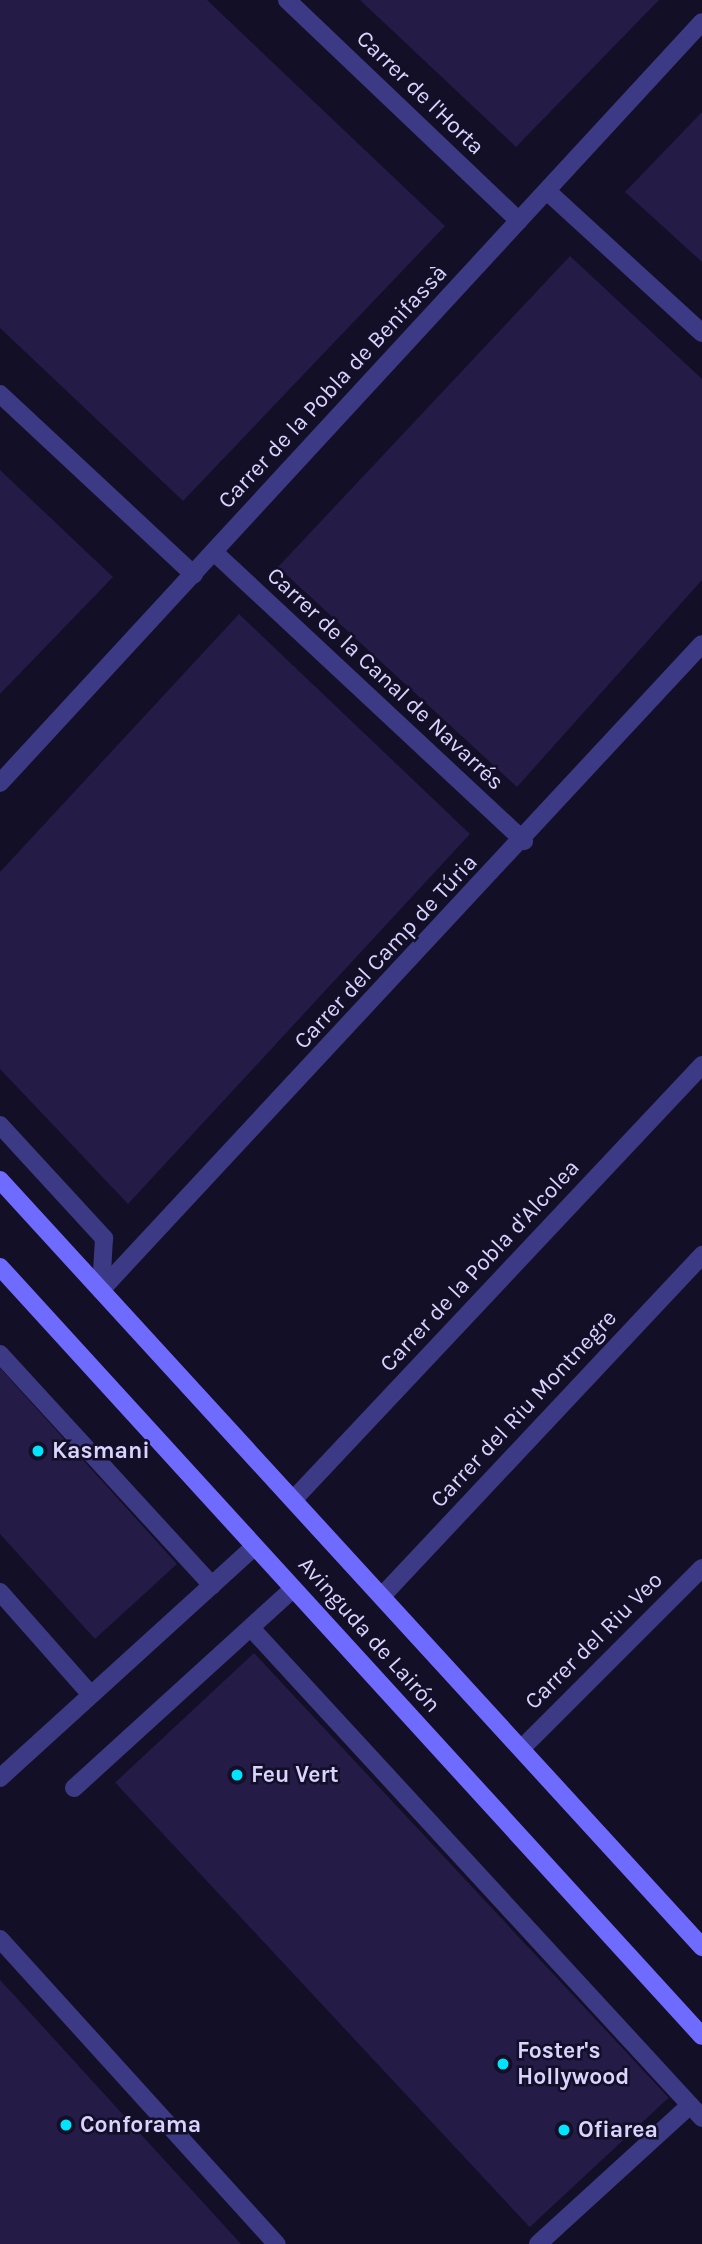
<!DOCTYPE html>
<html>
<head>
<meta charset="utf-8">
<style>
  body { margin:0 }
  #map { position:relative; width:702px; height:2244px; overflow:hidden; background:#130f26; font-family:Karla,sans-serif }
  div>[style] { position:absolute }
  .building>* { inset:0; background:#241b47; transform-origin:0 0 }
  .lane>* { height:18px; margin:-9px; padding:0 9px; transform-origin:9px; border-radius:9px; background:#3d3a85 }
  .street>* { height:18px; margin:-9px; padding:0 9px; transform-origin:9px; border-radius:9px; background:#3d3a85 }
  .secondary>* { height:18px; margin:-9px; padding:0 9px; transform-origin:9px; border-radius:9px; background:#6f6bff }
  .dots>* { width:19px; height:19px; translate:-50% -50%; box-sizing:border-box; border:4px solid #130f26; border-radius:50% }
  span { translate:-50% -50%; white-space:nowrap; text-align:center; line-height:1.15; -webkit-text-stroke:5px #130f26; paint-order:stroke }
  .street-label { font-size:23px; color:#d9d4ff }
  .poi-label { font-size:23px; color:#d9d4ff; font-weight:700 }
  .left { translate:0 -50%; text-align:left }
</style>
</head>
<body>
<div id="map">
  <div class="building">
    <div style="clip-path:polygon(0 0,207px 0,445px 226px,183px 501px,0 328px)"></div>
    <div style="clip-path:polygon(360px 0,659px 0,516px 147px)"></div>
    <div style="clip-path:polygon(702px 112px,702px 262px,625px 192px)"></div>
    <div style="clip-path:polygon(570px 256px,702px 379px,702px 580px,517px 787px,278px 567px)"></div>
    <div style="clip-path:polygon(0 470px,113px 577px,0 694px)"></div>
    <div style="clip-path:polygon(239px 614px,470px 834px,128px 1204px,0 1069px,0 872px)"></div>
    <div style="clip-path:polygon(0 1368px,177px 1564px,95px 1639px,0 1534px)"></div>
    <div style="left:254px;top:1653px;width:608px;height:190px;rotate:47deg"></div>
    <div style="clip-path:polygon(0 1980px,14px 1995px,241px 2244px,0 2244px)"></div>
  </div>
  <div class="lane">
    <div style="left:0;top:1125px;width:154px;rotate:47.4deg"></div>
    <div style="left:104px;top:1238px;width:52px;rotate:93.3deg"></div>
    <div style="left:0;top:1354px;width:314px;rotate:47.5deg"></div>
    <div style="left:0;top:1592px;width:137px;rotate:48.5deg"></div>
    <div style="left:251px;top:1628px;width:666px;rotate:47.37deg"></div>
    <div style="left:0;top:1778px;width:343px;rotate:-42.3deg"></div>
    <div style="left:74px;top:1788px;width:296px;rotate:-42.3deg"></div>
    <div style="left:0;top:1939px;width:412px;rotate:47.8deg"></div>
    <div style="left:538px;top:2244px;width:206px;rotate:-42.4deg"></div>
  </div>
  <div class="street">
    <div style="left:287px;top:0;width:320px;rotate:43.6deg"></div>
    <div style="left:547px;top:191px;width:210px;rotate:42.5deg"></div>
    <div style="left:0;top:394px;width:265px;rotate:43deg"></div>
    <div style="left:214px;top:552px;width:424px;rotate:43deg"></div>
    <div style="left:0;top:783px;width:1035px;rotate:-47.31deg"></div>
    <div style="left:101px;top:1290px;width:882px;rotate:-47.07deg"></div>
    <div style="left:293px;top:1500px;width:597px;rotate:-46.76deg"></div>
    <div style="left:382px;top:1596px;width:468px;rotate:-46.8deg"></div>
    <div style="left:521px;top:1749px;width:256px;rotate:-45deg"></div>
  </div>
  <div class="secondary">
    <div style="left:0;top:1180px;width:1040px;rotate:47.53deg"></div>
    <div style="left:0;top:1267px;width:1041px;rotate:47.61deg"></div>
  </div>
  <div class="dots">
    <div style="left:38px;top:1451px;background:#00e5ff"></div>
    <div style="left:237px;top:1775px;background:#00e5ff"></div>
    <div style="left:503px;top:2064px;background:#00e5ff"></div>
    <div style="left:66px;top:2125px;background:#00e5ff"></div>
    <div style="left:564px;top:2130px;background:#00e5ff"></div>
  </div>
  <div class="street-label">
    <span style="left:420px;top:93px;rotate:44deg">Carrer de l'Horta</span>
    <span style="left:333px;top:387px;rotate:-47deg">Carrer de la Pobla de Benifassà</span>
    <span style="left:385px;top:679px;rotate:43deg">Carrer de la Canal de Navarrés</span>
    <span style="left:386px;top:952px;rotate:-47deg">Carrer del Camp de Túria</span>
    <span style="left:480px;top:1266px;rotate:-47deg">Carrer de la Pobla d'Alcolea</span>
    <span style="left:524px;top:1409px;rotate:-47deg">Carrer del Riu Montnegre</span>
    <span style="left:369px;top:1635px;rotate:48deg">Avinguda de Lairón</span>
    <span style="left:594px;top:1641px;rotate:-45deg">Carrer del Riu Veo</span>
  </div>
  <div class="poi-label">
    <span class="left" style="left:52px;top:1451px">Kasmani</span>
    <span class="left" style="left:251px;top:1775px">Feu Vert</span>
    <span class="left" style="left:517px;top:2064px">Foster's<br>Hollywood</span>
    <span class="left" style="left:80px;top:2125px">Conforama</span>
    <span class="left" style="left:578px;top:2130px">Ofiarea</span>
  </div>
</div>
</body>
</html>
